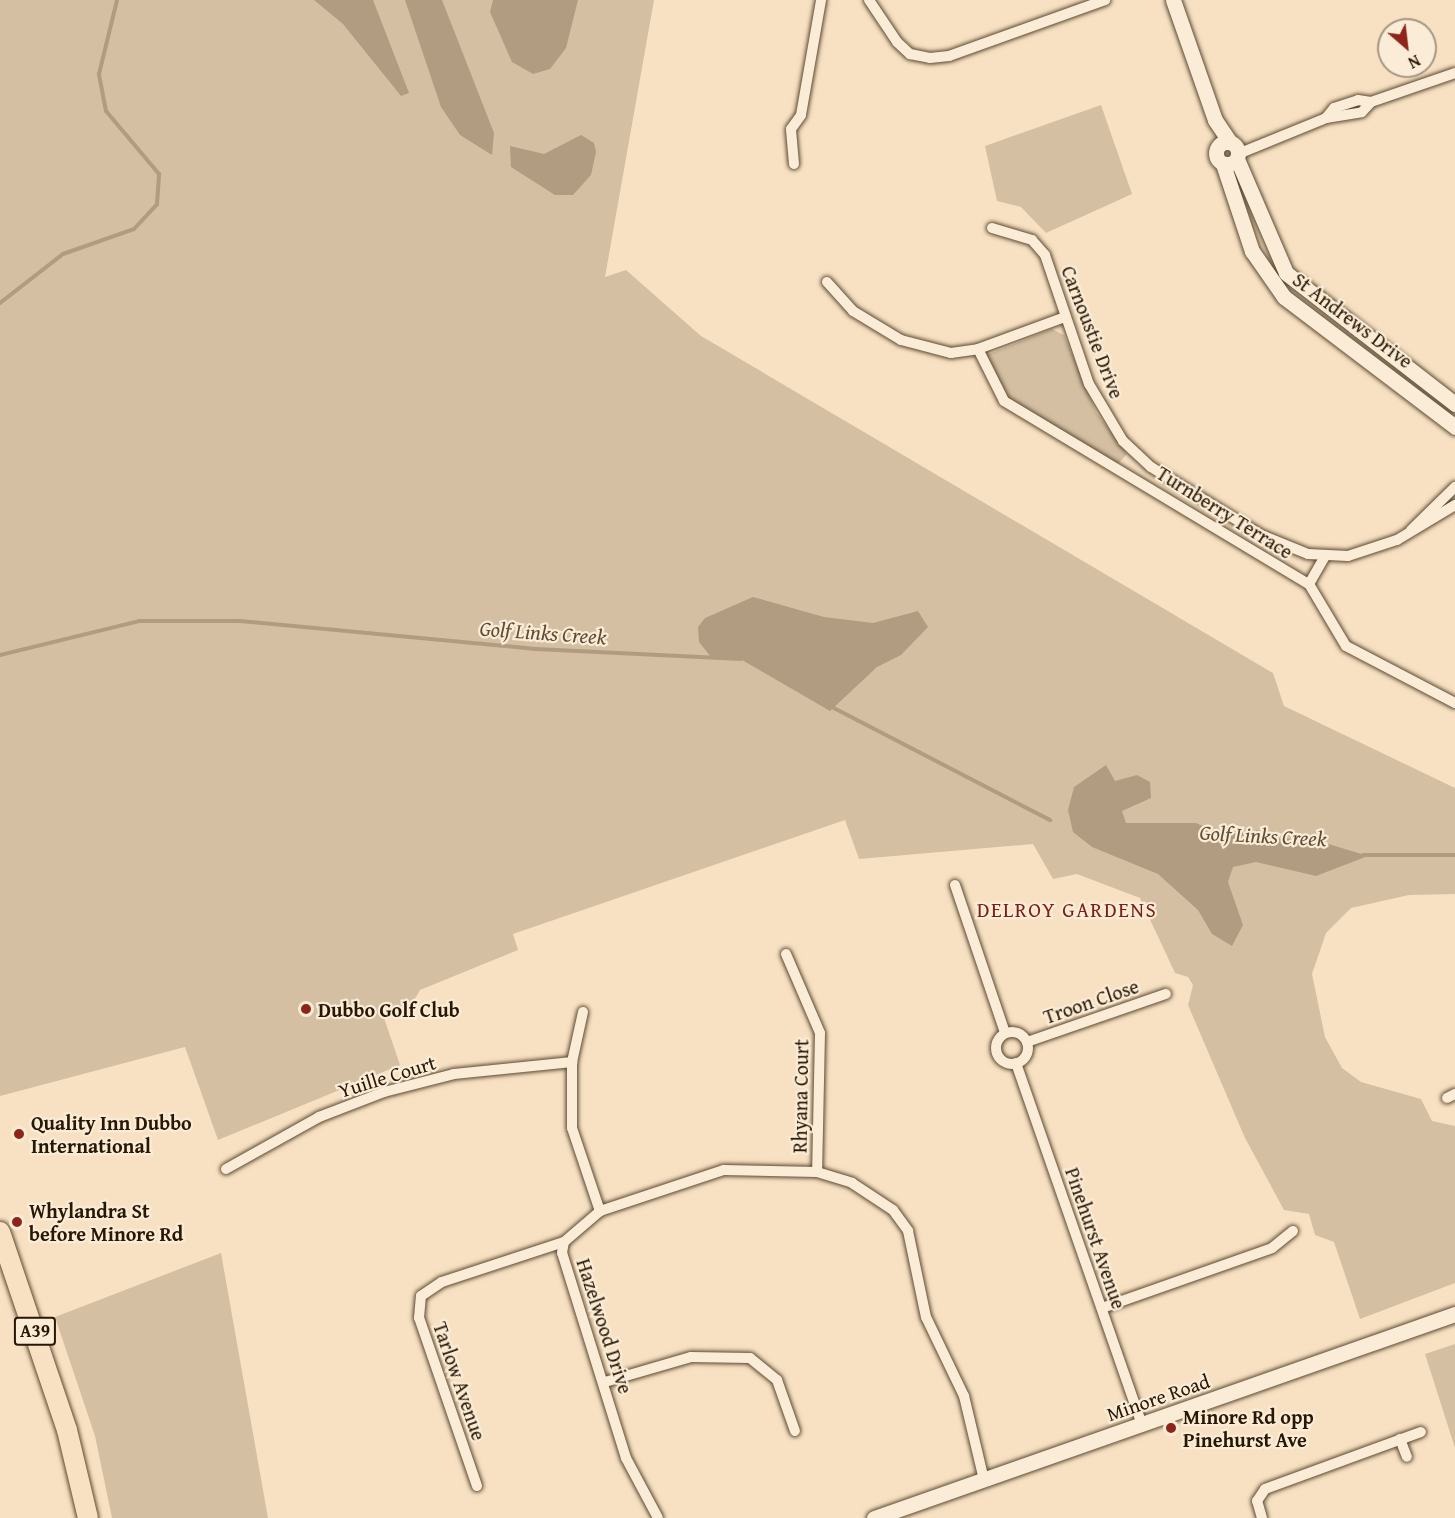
<!DOCTYPE html>
<html>
<head>
<meta charset="utf-8">
<style>
  body { margin:0 }
  #map { position:relative; width:1455px; height:1518px; overflow:hidden; background:#f8e1c2; font-family:"Gentium Book Plus",serif }
  div>[style] { position:absolute }
  .green>* { inset:0; background:#d5bfa2 }
  .water>* { inset:0; background:#b19c81 }
  .stream>* { height:4px; margin:-2px; padding:0 2px; transform-origin:2px; border-radius:2px; background:#b19c81 }
  .roads { filter:drop-shadow(0 0 2px #5c4a33) drop-shadow(0 0 2px #5c4a33) }
  .street>* { height:10px; margin:-5px; padding:0 5px; transform-origin:5px; border-radius:5px; background:#faecd7 }
  .street>.ring { margin:-5px; padding:0; box-sizing:content-box; background:none; border:10px solid #faecd7; border-radius:50% }
  .secondary>* { height:15px; margin:-7.5px; padding:0 7.5px; transform-origin:7.5px; border-radius:7.5px; background:#faecd7 }
  .secondary>.ring { margin:-7.5px; padding:0; box-sizing:content-box; background:none; border:15px solid #faecd7; border-radius:50% }
  .highway>* { height:20px; margin:-10px; padding:0 10px; transform-origin:10px; border-radius:10px; background:#f8e1c2 }
  .dots>* { width:16px; height:16px; translate:-50% -50%; box-sizing:border-box; border:3px solid #faecd7; border-radius:50% }
  span { translate:-50% -50%; white-space:nowrap; text-align:center; line-height:1.15; -webkit-text-stroke:4.5px #faecd7; paint-order:stroke }
  .shield-label span { padding:2px 4px; background:#faecd7; border:2px solid; border-radius:4px; -webkit-text-stroke-width:0 }
  .shield-label { font-size:18px; color:#281703; font-weight:700 }
  .street-label { font-size:20px; color:#281703 }
  .poi-label { font-size:20px; color:#281703; font-weight:700 }
  .left { translate:0 -50%; text-align:left }
  .water-label { font-size:21px; color:#5f4c35; font-style:italic }
  .neighbourhood-label { font-size:21px; color:#7a1f14; letter-spacing:1.5px }
  .north { position:absolute; left:1377px; top:18px; width:60px; height:60px; box-sizing:border-box; background:#faecd7; border:2px solid #a69782; border-radius:50%; rotate:152deg; font-size:16px; font-weight:700; line-height:24px; text-align:center; color:#281703 }
  .north::after { content:''; display:block; margin:auto; width:21px; height:27px; background:#8f2418; clip-path:polygon(50% 0,100% 100%,50% 72%,0 100%) }
</style>
</head>
<body>
<div id="map">
  <div class="green">
    <div style="clip-path:polygon(0 0,654px 0,605px 277px,626px 270px,701px 336px,1273px 673px,1284px 706px,1455px 788px,1455px 894px,1409px 895px,1351px 908px,1326px 933px,1312px 974px,1325px 1037px,1342px 1068px,1361px 1082px,1421px 1099px,1432px 1121px,1455px 1126px,1455px 1283px,1360px 1319px,1334px 1242px,1315px 1235px,1309px 1214px,1284px 1210px,1245px 1138px,1188px 1005px,1193px 985px,1188px 977px,1175px 973px,1140px 898px,1077px 874px,1053px 879px,1033px 844px,859px 859px,845px 820px,513px 934px,518px 950px,420px 990px,410px 1007px,383px 1015px,400px 1065px,218px 1140px,185px 1047px,0 1096px)"></div>
    <div style="clip-path:polygon(1101px 105px,1132px 194px,1046px 233px,1021px 207px,997px 201px,985px 146px)"></div>
    <div style="clip-path:polygon(1052px 329px,1064px 335px,1096px 412px,1127px 454px,1117px 465px,1005px 398px,984px 356px)"></div>
    <div style="clip-path:polygon(221px 1253px,268px 1518px,112px 1518px,95px 1436px,55px 1317px)"></div>
    <div style="clip-path:polygon(1455px 1344px,1455px 1448px,1425px 1354px)"></div>
  </div>
  <div class="water">
    <div style="clip-path:polygon(314px 0,373px 0,409px 93px,401px 96px,343px 24px)"></div>
    <div style="clip-path:polygon(405px 0,442px 0,494px 133px,492px 155px,460px 135px,441px 107px)"></div>
    <div style="clip-path:polygon(493px 0,578px 0,566px 48px,550px 69px,533px 74px,512px 62px,490px 12px)"></div>
    <div style="clip-path:polygon(581px 135px,594px 143px,596px 152px,591px 175px,573px 195px,555px 195px,511px 167px,510px 146px,544px 154px)"></div>
    <div style="clip-path:polygon(753px 597px,824px 617px,873px 623px,918px 611px,928px 627px,901px 655px,877px 667px,830px 711px,742px 660px,711px 657px,699px 642px,698px 627px,705px 618px)"></div>
    <div style="clip-path:polygon(1106px 765px,1115px 781px,1137px 775px,1150px 782px,1151px 798px,1122px 811px,1126px 823px,1196px 823px,1224px 835px,1259px 830px,1271px 838px,1315px 840px,1368px 856px,1316px 876px,1256px 862px,1233px 867px,1228px 882px,1243px 925px,1232px 946px,1212px 934px,1198px 910px,1158px 874px,1092px 847px,1073px 832px,1068px 810px,1074px 787px)"></div>
  </div>
  <div class="stream">
    <div style="left:0;top:303px;width:80px;rotate:-37.9deg"></div>
    <div style="left:63px;top:254px;width:75px;rotate:-19.4deg"></div>
    <div style="left:134px;top:229px;width:34px;rotate:-47deg"></div>
    <div style="left:157px;top:204px;width:30px;rotate:-86deg"></div>
    <div style="left:159px;top:174px;width:82px;rotate:-130.1deg"></div>
    <div style="left:106px;top:111px;width:38px;rotate:-101deg"></div>
    <div style="left:99px;top:74px;width:76px;rotate:-76.3deg"></div>
    <div style="left:0;top:655px;width:143px;rotate:-13.7deg"></div>
    <div style="left:139px;top:621px;width:101px"></div>
    <div style="left:240px;top:621px;width:297px;rotate:5.4deg"></div>
    <div style="left:536px;top:649px;width:205px;rotate:2.8deg"></div>
    <div style="left:830px;top:706px;width:248px;rotate:27.4deg"></div>
    <div style="left:1363px;top:855px;width:92px"></div>
  </div>
  <div class="roads">
    <div class="street">
      <div style="left:869px;top:0;width:50px;rotate:56.3deg"></div>
      <div style="left:897px;top:42px;width:18px;rotate:43deg"></div>
      <div style="left:910px;top:54px;width:20px;rotate:11deg"></div>
      <div style="left:930px;top:58px;width:19px;rotate:-6deg"></div>
      <div style="left:949px;top:56px;width:166px;rotate:-19.7deg"></div>
      <div style="left:1326px;top:118px;width:13px;rotate:-51deg"></div>
      <div style="left:1334px;top:108px;width:25px;rotate:-18deg"></div>
      <div style="left:1358px;top:100px;width:13px;rotate:9deg"></div>
      <div style="left:1371px;top:102px;width:89px;rotate:-19deg"></div>
      <div style="left:1238px;top:154px;width:95px;rotate:-22.2deg"></div>
      <div style="left:1326px;top:118px;width:36px;rotate:-9deg"></div>
      <div style="left:1362px;top:112px;width:13px;rotate:-48deg"></div>
      <div style="left:794px;top:164px;width:35px;rotate:-95deg"></div>
      <div style="left:791px;top:129px;width:17px;rotate:-54deg"></div>
      <div style="left:801px;top:115px;width:117px;rotate:-80.1deg"></div>
      <div style="left:992px;top:228px;width:42px;rotate:16.7deg"></div>
      <div style="left:1032px;top:240px;width:20px;rotate:49deg"></div>
      <div style="left:1045px;top:255px;width:136px;rotate:71.2deg"></div>
      <div style="left:1089px;top:384px;width:66px;rotate:59.2deg"></div>
      <div style="left:1123px;top:441px;width:38px;rotate:43deg"></div>
      <div style="left:1151px;top:467px;width:129px;rotate:31.7deg"></div>
      <div style="left:1261px;top:535px;width:51px;rotate:22deg"></div>
      <div style="left:1308px;top:554px;width:40px;rotate:2.9deg"></div>
      <div style="left:1348px;top:556px;width:52px;rotate:-18.1deg"></div>
      <div style="left:1397px;top:540px;width:68px;rotate:-31.1deg"></div>
      <div style="left:827px;top:282px;width:39px;rotate:48deg"></div>
      <div style="left:853px;top:311px;width:56px;rotate:31.1deg"></div>
      <div style="left:901px;top:340px;width:52px;rotate:14.6deg"></div>
      <div style="left:951px;top:353px;width:27px;rotate:-8deg"></div>
      <div style="left:978px;top:349px;width:93px;rotate:-20.2deg"></div>
      <div style="left:978px;top:349px;width:58px;rotate:63.4deg"></div>
      <div style="left:1004px;top:401px;width:356px;rotate:31deg"></div>
      <div style="left:1309px;top:584px;width:72px;rotate:59.2deg"></div>
      <div style="left:1346px;top:646px;width:123px;rotate:27.6deg"></div>
      <div style="left:1411px;top:530px;width:62px;rotate:-44.3deg"></div>
      <div style="left:1309px;top:584px;width:32px;rotate:-60deg"></div>
      <div style="left:955px;top:885px;width:156px;rotate:71.3deg"></div>
      <div style="left:786px;top:954px;width:86px;rotate:66.7deg"></div>
      <div style="left:820px;top:1033px;width:139px;rotate:91.2deg"></div>
      <div style="left:583px;top:1012px;width:51px;rotate:102.4deg"></div>
      <div style="left:572px;top:1062px;width:66px;rotate:90deg"></div>
      <div style="left:572px;top:1128px;width:88px;rotate:71.4deg"></div>
      <div class="ring" style="left:996px;top:1032px;width:22px;height:22px"></div>
      <div style="left:1027px;top:1042px;width:147px;rotate:-19.1deg"></div>
      <div style="left:1016px;top:1063px;width:383px;rotate:70.8deg"></div>
      <div style="left:1447px;top:1098px;width:9px;rotate:-27deg"></div>
      <div style="left:226px;top:1169px;width:107px;rotate:-29.2deg"></div>
      <div style="left:319px;top:1117px;width:70px;rotate:-21deg"></div>
      <div style="left:384px;top:1092px;width:72px;rotate:-14.4deg"></div>
      <div style="left:454px;top:1074px;width:119px;rotate:-5.8deg"></div>
      <div style="left:1102px;top:1308px;width:180px;rotate:-19.4deg"></div>
      <div style="left:1272px;top:1248px;width:27px;rotate:-39deg"></div>
      <div style="left:605px;top:1382px;width:90px;rotate:-16.2deg"></div>
      <div style="left:691px;top:1357px;width:59px;rotate:1deg"></div>
      <div style="left:750px;top:1358px;width:35px;rotate:39deg"></div>
      <div style="left:777px;top:1380px;width:54px;rotate:70.6deg"></div>
      <div style="left:1400px;top:1439px;width:19px;rotate:69deg"></div>
      <div style="left:477px;top:1486px;width:178px;rotate:-109deg"></div>
      <div style="left:419px;top:1318px;width:22px;rotate:-85deg"></div>
      <div style="left:421px;top:1296px;width:25px;rotate:-34deg"></div>
      <div style="left:442px;top:1282px;width:128px;rotate:-18.2deg"></div>
      <div style="left:658px;top:1518px;width:68px;rotate:-118.1deg"></div>
      <div style="left:626px;top:1458px;width:215px;rotate:-107.3deg"></div>
      <div style="left:562px;top:1253px;width:11px;rotate:-80deg"></div>
      <div style="left:564px;top:1242px;width:48px;rotate:-40.7deg"></div>
      <div style="left:600px;top:1211px;width:131px;rotate:-18.3deg"></div>
      <div style="left:724px;top:1170px;width:93px;rotate:1.2deg"></div>
      <div style="left:817px;top:1172px;width:37px;rotate:17deg"></div>
      <div style="left:852px;top:1183px;width:49px;rotate:33.4deg"></div>
      <div style="left:893px;top:1210px;width:26px;rotate:54deg"></div>
      <div style="left:908px;top:1231px;width:88px;rotate:78.2deg"></div>
      <div style="left:926px;top:1317px;width:88px;rotate:64.3deg"></div>
      <div style="left:964px;top:1396px;width:86px;rotate:76.6deg"></div>
      <div style="left:1262px;top:1518px;width:18px;rotate:-106deg"></div>
      <div style="left:1257px;top:1501px;width:14px;rotate:-56deg"></div>
      <div style="left:1265px;top:1489px;width:166px;rotate:-20.1deg"></div>
    </div>
    <div class="secondary">
      <div style="left:1173px;top:0;width:127px;rotate:70.7deg"></div>
      <div style="left:1215px;top:120px;width:25px;rotate:56deg"></div>
      <div class="ring" style="left:1216px;top:142px;width:7px;height:7px"></div>
      <div style="left:1237px;top:159px;width:124px;rotate:66.7deg"></div>
      <div style="left:1286px;top:273px;width:214px;rotate:37.8deg"></div>
      <div style="left:1223px;top:164px;width:92px;rotate:71.6deg"></div>
      <div style="left:1252px;top:251px;width:56px;rotate:55.2deg"></div>
      <div style="left:1284px;top:297px;width:215px;rotate:37.2deg"></div>
      <div style="left:874px;top:1518px;width:616px;rotate:-19.35deg"></div>
    </div>
    <div class="highway">
      <div style="left:0;top:1232px;width:209px;rotate:71.3deg"></div>
      <div style="left:67px;top:1430px;width:90px;rotate:76.6deg"></div>
    </div>
  </div>
  <div class="dots">
    <div style="left:306px;top:1009px;background:#8f2418"></div>
    <div style="left:19px;top:1134px;background:#8f2418"></div>
    <div style="left:17px;top:1222px;background:#8f2418"></div>
    <div style="left:1171px;top:1428px;background:#8f2418"></div>
  </div>
  <div class="shield-label">
    <span style="left:35px;top:1331px">A39</span>
  </div>
  <div class="street-label">
    <span style="left:1353px;top:320px;rotate:37deg">St Andrews Drive</span>
    <span style="left:1093px;top:332px;rotate:69deg">Carnoustie Drive</span>
    <span style="left:1225px;top:512px;rotate:32deg">Turnberry Terrace</span>
    <span style="left:1091px;top:1001px;rotate:-19deg">Troon Close</span>
    <span style="left:387px;top:1076px;rotate:-17deg">Yuille Court</span>
    <span style="left:800px;top:1096px;rotate:-89deg">Rhyana Court</span>
    <span style="left:1096px;top:1238px;rotate:71deg">Pinehurst Avenue</span>
    <span style="left:605px;top:1326px;rotate:72deg">Hazelwood Drive</span>
    <span style="left:460px;top:1381px;rotate:71deg">Tarlow Avenue</span>
    <span style="left:1158px;top:1397px;rotate:-19deg">Minore Road</span>
  </div>
  <div class="poi-label">
    <span class="left" style="left:318px;top:1009px">Dubbo Golf Club</span>
    <span class="left" style="left:31px;top:1134px">Quality Inn Dubbo<br>International</span>
    <span class="left" style="left:29px;top:1222px">Whylandra St<br>before Minore Rd</span>
    <span class="left" style="left:1183px;top:1428px">Minore Rd opp<br>Pinehurst Ave</span>
  </div>
  <div class="water-label">
    <span style="left:543px;top:633px;rotate:4deg">Golf Links Creek</span>
    <span style="left:1263px;top:836px;rotate:3deg">Golf Links Creek</span>
  </div>
  <div class="neighbourhood-label">
    <span style="left:1067px;top:910px">DELROY GARDENS</span>
  </div>
  <div class="north">N</div>
</div>
</body>
</html>
